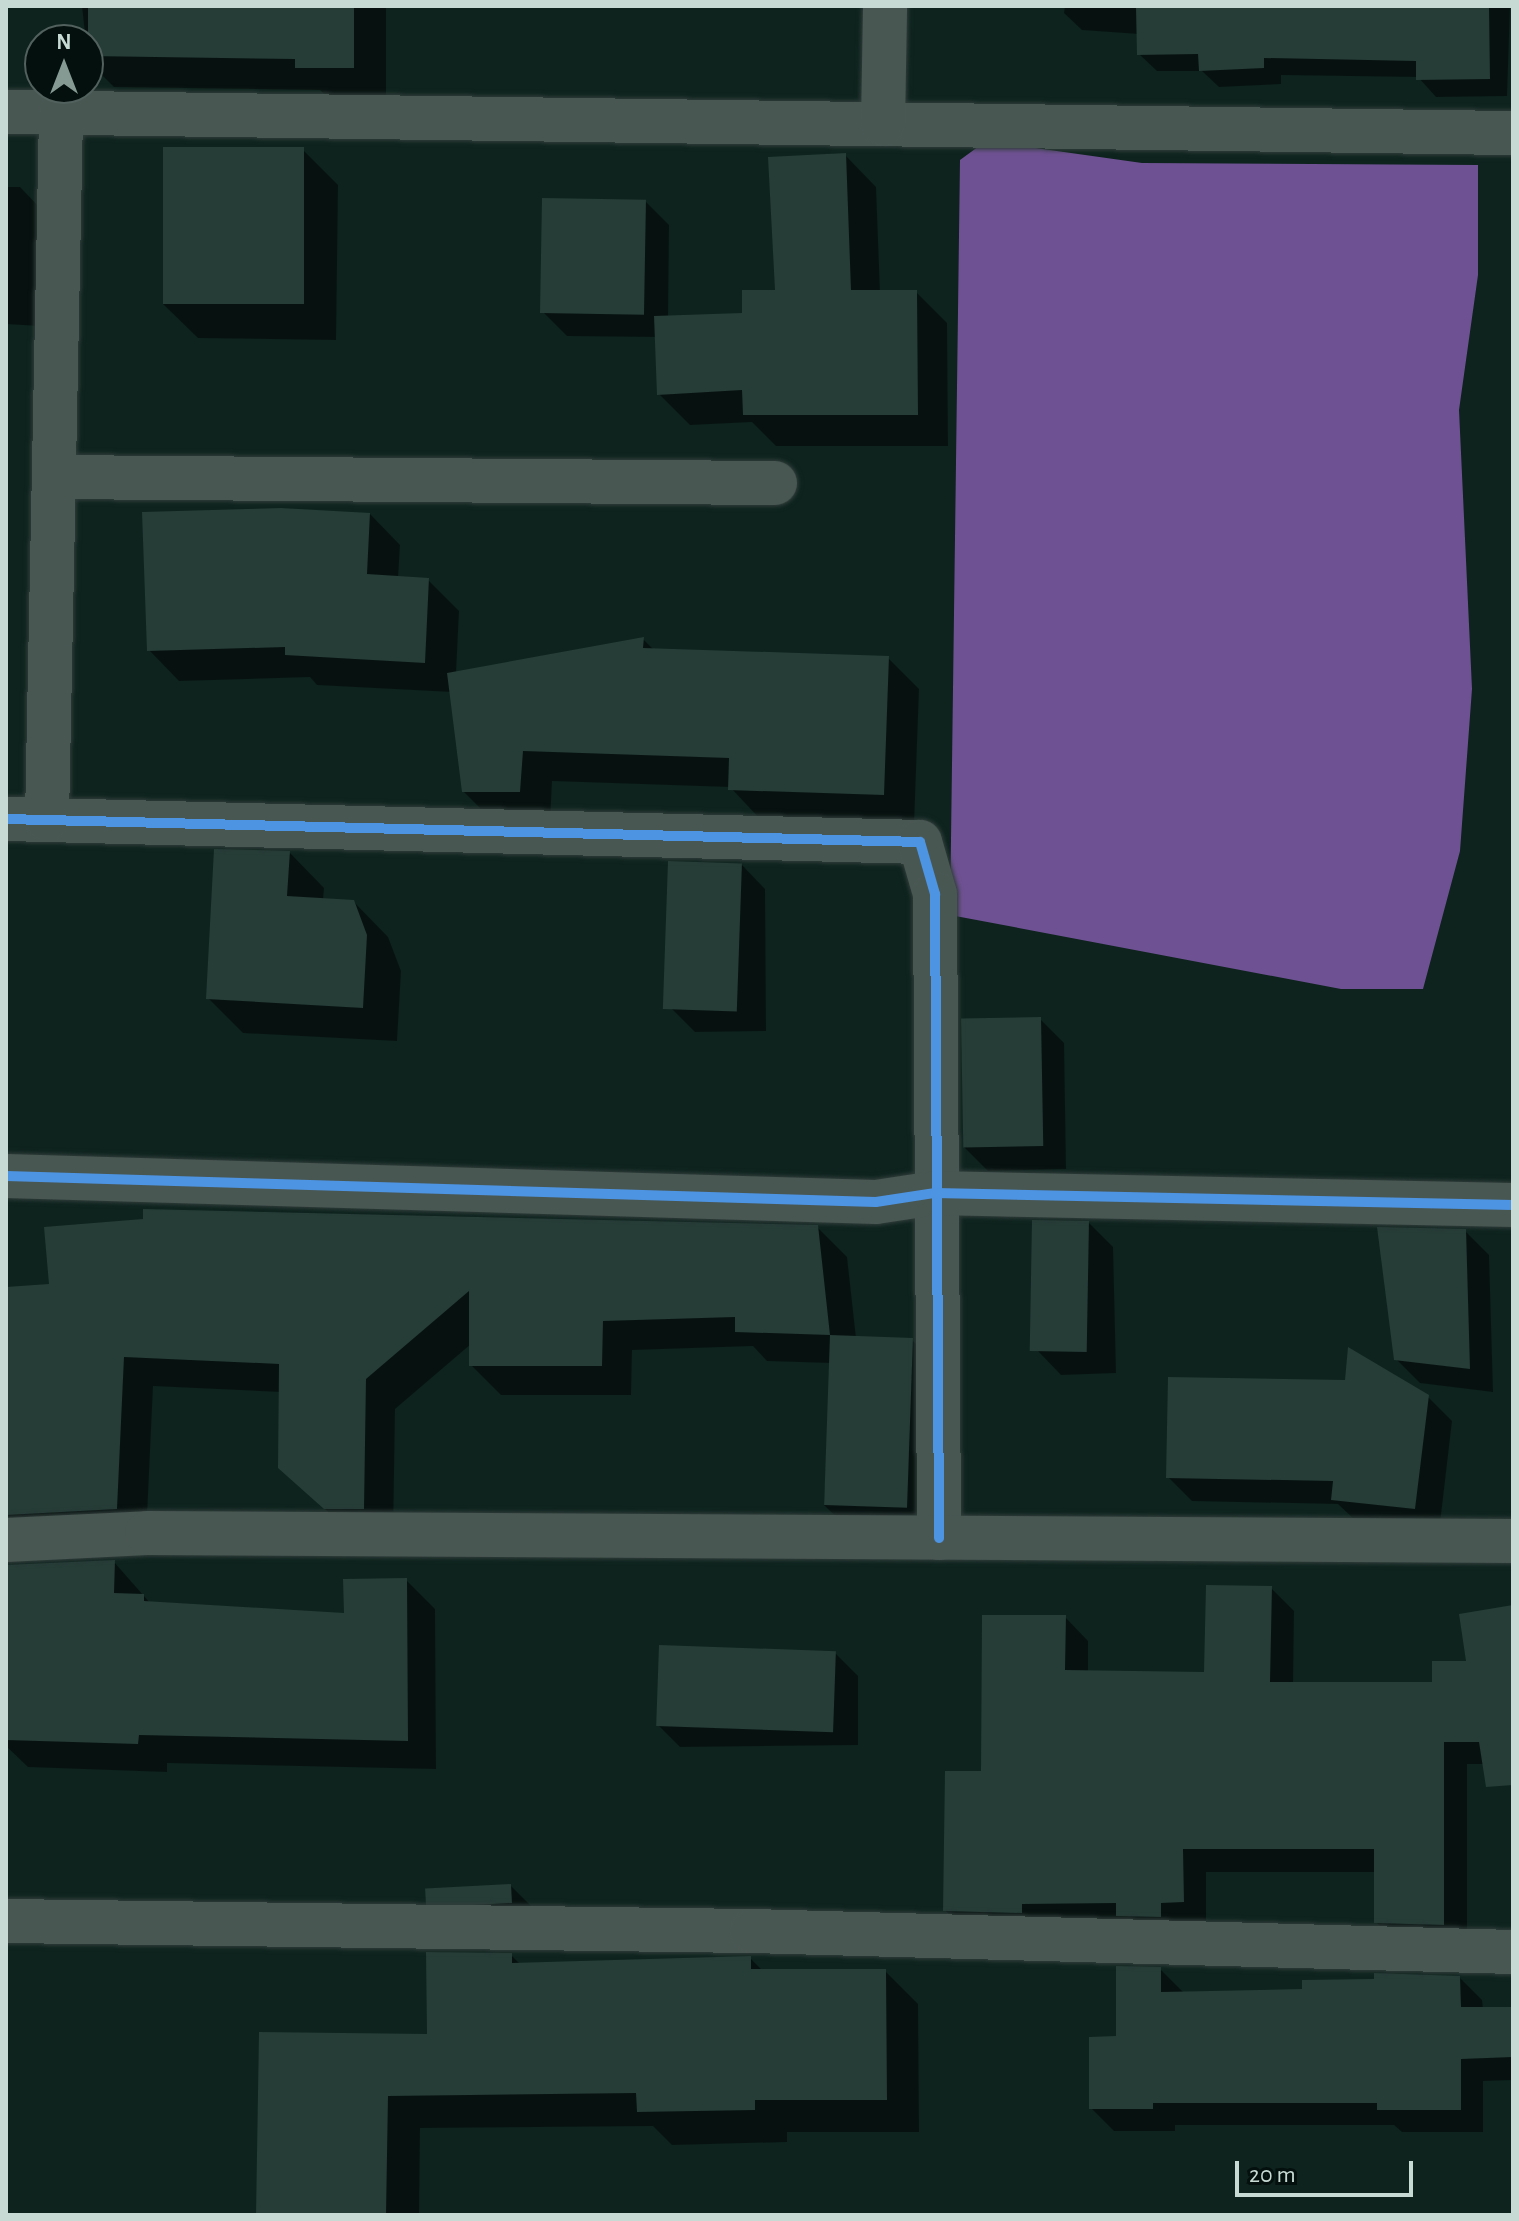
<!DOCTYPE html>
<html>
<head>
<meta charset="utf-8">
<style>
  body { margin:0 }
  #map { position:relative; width:1519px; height:2221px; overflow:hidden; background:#0e231e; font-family:"Alegreya Sans",sans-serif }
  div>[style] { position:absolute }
  .water>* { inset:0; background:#6e5192 }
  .shadow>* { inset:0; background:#0007 }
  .building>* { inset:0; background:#263c37; transform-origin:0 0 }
  .roads { filter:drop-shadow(0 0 2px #303d3a) drop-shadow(0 0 2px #303d3a) }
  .street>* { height:44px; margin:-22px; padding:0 22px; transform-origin:22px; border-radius:22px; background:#495753 }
  .cycleway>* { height:10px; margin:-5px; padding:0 5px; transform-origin:5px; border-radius:5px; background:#4d94e3 }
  span { translate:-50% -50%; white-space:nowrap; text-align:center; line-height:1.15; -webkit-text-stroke:6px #04100d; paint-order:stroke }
  .frame { position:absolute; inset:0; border:8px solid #c7dad4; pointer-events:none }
  .north { position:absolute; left:24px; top:24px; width:80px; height:80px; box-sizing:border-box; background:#04100d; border:2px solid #52615d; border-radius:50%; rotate:0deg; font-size:22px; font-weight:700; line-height:32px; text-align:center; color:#c7dad4 }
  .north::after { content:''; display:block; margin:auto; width:28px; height:36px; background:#869a94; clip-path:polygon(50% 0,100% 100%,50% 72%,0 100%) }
  .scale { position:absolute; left:1235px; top:2161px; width:178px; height:36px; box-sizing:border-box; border:4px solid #c7dad4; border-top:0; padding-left:10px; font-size:24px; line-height:28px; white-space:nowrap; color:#c7dad4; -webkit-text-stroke:6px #04100d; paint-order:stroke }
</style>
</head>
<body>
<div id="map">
  <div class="water">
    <div style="clip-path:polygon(986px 141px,1142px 163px,1478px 165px,1478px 275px,1459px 410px,1472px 689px,1460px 851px,1423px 989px,1341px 989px,950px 915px,960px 160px)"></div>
  </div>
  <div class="shadow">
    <div style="clip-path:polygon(82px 6px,386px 6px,386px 99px,329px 99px,320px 90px,114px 87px,88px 61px)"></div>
    <div style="clip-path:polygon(1065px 6px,1510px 6px,1507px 96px,1436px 97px,1418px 77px,1281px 75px,1281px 84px,1219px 87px,1202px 71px,1157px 71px,1139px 54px,1139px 34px,1082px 30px,1064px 13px)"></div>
    <div style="clip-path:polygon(303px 150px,338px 185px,336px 340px,198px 338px,163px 304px)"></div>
    <div style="clip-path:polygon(845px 155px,876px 187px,880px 292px,916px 292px,947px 323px,948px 446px,776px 446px,752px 422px,690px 425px,659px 394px,657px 337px,567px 336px,543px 312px,645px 201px,669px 225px,668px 318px,744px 315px,777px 292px)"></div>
    <div style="clip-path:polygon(6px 187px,20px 187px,44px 212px,39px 326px,6px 324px)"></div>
    <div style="clip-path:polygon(370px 514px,400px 545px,398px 578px,428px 580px,459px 611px,456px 673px,643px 639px,655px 651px,888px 658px,919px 689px,914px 825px,761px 820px,730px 787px,552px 781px,550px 822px,494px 822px,464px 792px,452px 692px,317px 685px,310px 677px,179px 681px,149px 650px)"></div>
    <div style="clip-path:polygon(290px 853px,324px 888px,323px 900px,353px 901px,388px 937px,401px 971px,397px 1041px,243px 1033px,208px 998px)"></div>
    <div style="clip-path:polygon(741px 864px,765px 889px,766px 1031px,695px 1032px,671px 1008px)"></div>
    <div style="clip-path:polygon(1040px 1019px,1064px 1043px,1066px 1169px,988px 1171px,964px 1147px)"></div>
    <div style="clip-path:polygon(1089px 1223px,1113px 1247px,1116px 1373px,1061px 1375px,1037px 1350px)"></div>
    <div style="clip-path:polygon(817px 1227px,847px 1257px,856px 1338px,912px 1340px,947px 1375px,948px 1544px,859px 1539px,824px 1505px,831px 1363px,767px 1361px,753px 1346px,632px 1350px,631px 1395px,501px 1395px,471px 1365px,471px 1344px,395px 1409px,393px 1538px,356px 1538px,280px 1467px,281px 1392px,153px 1386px,146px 1538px,6px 1523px,6px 1289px)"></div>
    <div style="clip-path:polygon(1465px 1231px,1489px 1255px,1493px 1392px,1420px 1383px,1396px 1359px)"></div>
    <div style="clip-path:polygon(1428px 1397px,1452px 1421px,1439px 1532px,1358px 1523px,1338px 1504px,1192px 1501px,1168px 1477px)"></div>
    <div style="clip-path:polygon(114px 1562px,151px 1604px,346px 1616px,406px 1580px,435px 1609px,436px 1769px,167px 1763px,167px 1772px,28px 1767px,6px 1746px,6px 1566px)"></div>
    <div style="clip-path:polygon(1271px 1588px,1294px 1611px,1293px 1684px,1434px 1684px,1468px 1663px,1513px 1607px,1513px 1764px,1467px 1764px,1467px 1947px,1399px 1946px,1376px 1922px,1376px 1872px,1206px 1872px,1206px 1925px,968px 1934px,945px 1910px,983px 1773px,1065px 1617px,1088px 1641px,1088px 1672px,1206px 1674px)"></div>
    <div style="clip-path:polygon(836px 1654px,858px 1676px,858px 1745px,680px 1747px,658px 1725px)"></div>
    <div style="clip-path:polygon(511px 1886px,545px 1920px,462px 1936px,427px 1901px)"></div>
    <div style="clip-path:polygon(511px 1955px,521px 1965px,750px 1958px,763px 1971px,885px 1971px,918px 2004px,919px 2132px,787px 2132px,787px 2142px,672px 2145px,653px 2126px,420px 2128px,419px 2215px,258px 2215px)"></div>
    <div style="clip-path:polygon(1160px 1969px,1183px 1992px,1304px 1991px,1460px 1978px,1482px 2000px,1483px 2009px,1513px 2009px,1513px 2080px,1483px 2081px,1483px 2132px,1402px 2132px,1394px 2125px,1175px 2125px,1175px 2131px,1114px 2131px,1091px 2108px,1118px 2038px)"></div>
  </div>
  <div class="building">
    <div style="clip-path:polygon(88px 6px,354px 6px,354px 68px,295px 68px,295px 59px,88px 56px)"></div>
    <div style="clip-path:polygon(1489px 6px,1490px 79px,1416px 80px,1416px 61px,1264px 58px,1264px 68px,1199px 71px,1198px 54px,1137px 55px,1136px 8px)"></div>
    <div style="left:163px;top:147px;width:141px;height:157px"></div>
    <div style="clip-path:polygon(846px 153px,851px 290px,917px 290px,918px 415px,743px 415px,742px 390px,657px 395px,654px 316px,742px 313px,742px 290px,775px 290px,768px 157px)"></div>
    <div style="left:542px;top:198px;width:104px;height:115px;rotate:1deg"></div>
    <div style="clip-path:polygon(281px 508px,370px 513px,367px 574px,429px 578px,425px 663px,285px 655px,285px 647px,147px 651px,142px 512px)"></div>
    <div style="clip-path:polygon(644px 637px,643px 648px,889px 656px,884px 795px,728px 790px,729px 758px,523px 751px,520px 792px,462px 792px,447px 673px)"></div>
    <div style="clip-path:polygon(214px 849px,290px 851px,287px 896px,354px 900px,367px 935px,363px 1008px,206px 999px)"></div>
    <div style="left:668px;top:861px;width:74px;height:148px;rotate:2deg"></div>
    <div style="left:1041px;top:1017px;width:129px;height:80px;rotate:89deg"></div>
    <div style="clip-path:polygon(143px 1209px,818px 1225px,830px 1335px,735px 1332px,735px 1317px,603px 1321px,602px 1366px,469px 1366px,469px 1291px,366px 1379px,364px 1509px,324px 1509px,278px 1468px,279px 1364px,124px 1357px,117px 1509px,6px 1515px,6px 1287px,49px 1284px,44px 1227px,143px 1219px)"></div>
    <div style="left:1032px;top:1220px;width:57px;height:131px;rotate:1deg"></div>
    <div style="clip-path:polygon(1377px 1227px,1466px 1229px,1470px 1369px,1394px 1360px)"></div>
    <div style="left:830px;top:1335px;width:83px;height:170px;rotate:2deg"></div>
    <div style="clip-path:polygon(1348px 1347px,1429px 1395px,1415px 1509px,1331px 1500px,1333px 1481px,1166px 1478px,1168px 1377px,1345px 1380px)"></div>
    <div style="clip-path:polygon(115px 1560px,114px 1593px,144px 1594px,144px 1601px,344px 1613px,343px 1579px,407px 1578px,408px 1741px,139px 1735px,138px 1744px,6px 1740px,6px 1565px)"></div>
    <div style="clip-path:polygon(1206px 1585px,1272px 1586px,1270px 1682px,1432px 1682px,1432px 1661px,1466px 1661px,1459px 1614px,1513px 1605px,1513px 1785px,1486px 1787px,1479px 1742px,1444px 1742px,1444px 1925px,1374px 1923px,1374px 1849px,1183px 1849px,1184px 1902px,1161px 1903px,1161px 1917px,1116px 1916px,1116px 1903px,1022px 1904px,1022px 1913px,943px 1911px,945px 1771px,981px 1771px,982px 1615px,1066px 1615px,1065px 1670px,1204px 1672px)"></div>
    <div style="left:659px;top:1645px;width:177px;height:81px;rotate:2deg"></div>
    <div style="left:511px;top:1884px;width:19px;height:86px;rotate:87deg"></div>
    <div style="clip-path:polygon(426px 1952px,512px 1953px,512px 1963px,751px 1956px,751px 1969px,886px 1969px,887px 2100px,755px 2100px,755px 2110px,637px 2112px,636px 2093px,388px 2096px,386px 2215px,256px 2215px,259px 2032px,427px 2034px)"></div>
    <div style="clip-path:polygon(1116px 1966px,1161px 1967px,1161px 1992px,1302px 1989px,1302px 1980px,1374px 1979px,1374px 1973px,1460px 1976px,1461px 2007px,1513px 2007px,1513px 2057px,1461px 2059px,1461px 2110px,1377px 2110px,1377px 2103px,1153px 2103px,1153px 2109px,1089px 2109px,1089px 2037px,1116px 2036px)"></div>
  </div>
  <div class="roads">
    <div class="street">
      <div style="left:6px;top:112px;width:1507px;rotate:0.8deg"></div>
      <div style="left:883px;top:124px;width:118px;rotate:-89deg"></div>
      <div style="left:54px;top:477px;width:721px;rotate:0.48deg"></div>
      <div style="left:6px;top:819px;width:914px;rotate:1.44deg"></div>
      <div style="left:920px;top:842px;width:54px;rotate:73.9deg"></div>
      <div style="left:935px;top:894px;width:644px;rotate:89.64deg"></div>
      <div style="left:47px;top:819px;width:706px;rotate:-88.86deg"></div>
      <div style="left:6px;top:1176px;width:870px;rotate:1.71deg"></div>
      <div style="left:876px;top:1202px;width:60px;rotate:-8.7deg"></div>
      <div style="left:935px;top:1193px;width:578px;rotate:1.19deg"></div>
      <div style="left:6px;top:1540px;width:141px;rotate:-2.8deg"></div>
      <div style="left:147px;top:1533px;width:1366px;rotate:0.34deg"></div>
      <div style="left:6px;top:1921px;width:746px;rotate:0.77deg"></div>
      <div style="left:752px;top:1931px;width:761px;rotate:1.58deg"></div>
    </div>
  </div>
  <div class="cycleway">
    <div style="left:6px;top:819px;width:914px;rotate:1.44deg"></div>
    <div style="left:920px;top:842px;width:54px;rotate:73.9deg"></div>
    <div style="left:935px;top:894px;width:644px;rotate:89.64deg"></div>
    <div style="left:6px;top:1176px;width:870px;rotate:1.71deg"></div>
    <div style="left:876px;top:1202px;width:60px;rotate:-8.7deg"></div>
    <div style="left:935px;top:1193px;width:578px;rotate:1.19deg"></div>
  </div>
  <div class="frame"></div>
  <div class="north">N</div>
  <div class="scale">20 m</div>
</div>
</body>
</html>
